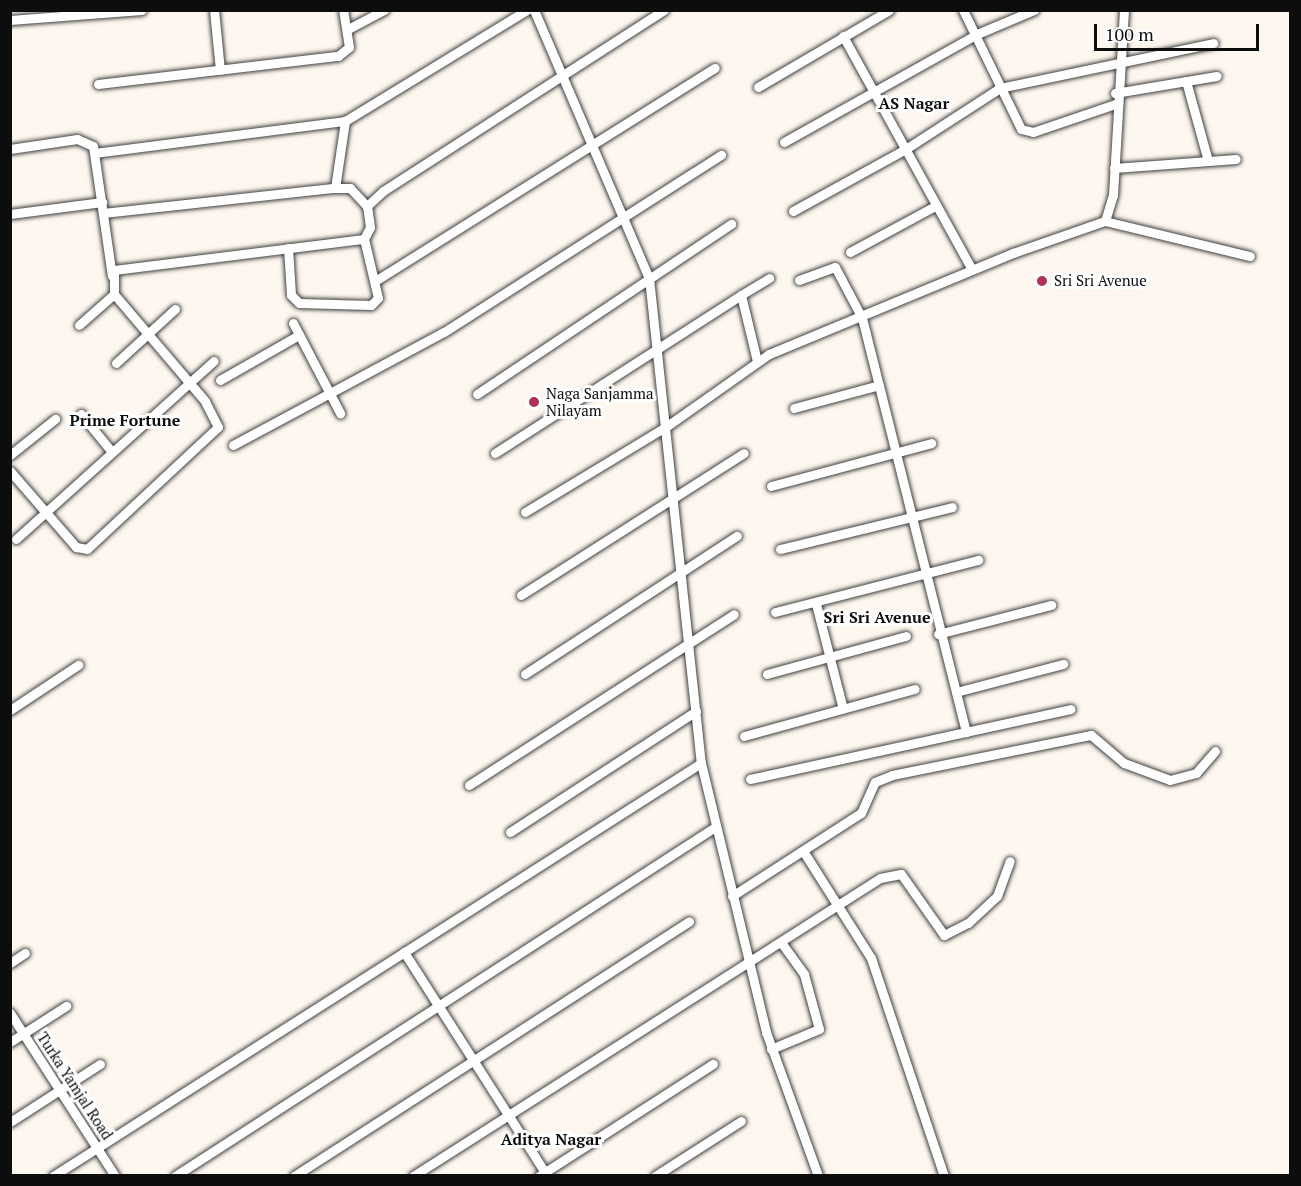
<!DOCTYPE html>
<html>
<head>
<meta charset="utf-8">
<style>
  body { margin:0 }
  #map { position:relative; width:1301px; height:1186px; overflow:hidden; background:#fef7ef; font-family:"PT Serif",serif }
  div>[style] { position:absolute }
  .roads { filter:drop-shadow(0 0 2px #404040) drop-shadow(0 0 2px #404040) }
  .minor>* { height:9px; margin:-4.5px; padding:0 4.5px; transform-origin:4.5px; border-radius:4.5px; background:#fff }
  .dots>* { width:16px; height:16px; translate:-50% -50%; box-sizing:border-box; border:3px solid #fff; border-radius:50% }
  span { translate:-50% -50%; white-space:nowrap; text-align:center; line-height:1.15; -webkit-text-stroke:6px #fff; paint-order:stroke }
  .poi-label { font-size:15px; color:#0d0d0d }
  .left { translate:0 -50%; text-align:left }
  .street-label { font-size:15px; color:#0d0d0d }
  .neighbourhood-label { font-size:16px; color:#0d0d0d; font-weight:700 }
  .frame { position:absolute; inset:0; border:12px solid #0d0d0d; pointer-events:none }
  .scale { position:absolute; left:1094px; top:24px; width:165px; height:27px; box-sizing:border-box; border:3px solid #0d0d0d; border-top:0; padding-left:8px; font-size:18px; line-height:21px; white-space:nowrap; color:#0d0d0d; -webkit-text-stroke:4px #fff; paint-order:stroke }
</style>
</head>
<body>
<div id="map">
  <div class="roads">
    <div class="minor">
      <div style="left:214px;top:10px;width:60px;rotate:84.3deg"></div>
      <div style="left:534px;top:10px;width:292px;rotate:66.8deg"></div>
      <div style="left:649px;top:278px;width:488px;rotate:83.9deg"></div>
      <div style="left:701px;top:763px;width:277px;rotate:76.4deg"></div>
      <div style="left:766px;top:1032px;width:153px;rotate:70.1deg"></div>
      <div style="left:963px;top:10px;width:132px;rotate:64deg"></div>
      <div style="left:1021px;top:129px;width:12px;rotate:14deg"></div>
      <div style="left:1033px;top:132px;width:90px;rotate:-18.8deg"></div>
      <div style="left:10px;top:20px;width:132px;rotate:-4.3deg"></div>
      <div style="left:348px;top:29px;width:41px;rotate:-27.8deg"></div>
      <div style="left:843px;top:36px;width:265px;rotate:61.1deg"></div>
      <div style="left:1186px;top:81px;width:83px;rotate:74.6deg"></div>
      <div style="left:98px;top:84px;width:242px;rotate:-6.7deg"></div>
      <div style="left:338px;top:56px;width:14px;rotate:-39deg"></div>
      <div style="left:349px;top:47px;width:37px;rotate:-99deg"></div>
      <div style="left:758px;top:87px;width:152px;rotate:-30.4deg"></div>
      <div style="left:1115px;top:93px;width:103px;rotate:-9.5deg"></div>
      <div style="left:784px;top:142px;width:221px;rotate:-29.2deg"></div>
      <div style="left:977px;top:34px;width:62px;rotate:-22.8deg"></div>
      <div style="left:10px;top:149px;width:68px;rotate:-8.5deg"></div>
      <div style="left:77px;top:139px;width:17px;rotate:24deg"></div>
      <div style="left:93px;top:146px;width:131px;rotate:81.7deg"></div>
      <div style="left:95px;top:153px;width:252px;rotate:-7.3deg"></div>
      <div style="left:345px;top:121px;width:213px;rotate:-31.4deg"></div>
      <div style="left:1114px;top:168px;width:122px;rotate:-4.2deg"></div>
      <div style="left:335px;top:188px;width:68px;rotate:-81.5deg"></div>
      <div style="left:793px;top:211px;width:127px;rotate:-28.8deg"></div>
      <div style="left:904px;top:150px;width:114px;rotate:-32.9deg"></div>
      <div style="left:1000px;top:88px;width:218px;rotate:-11.9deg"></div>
      <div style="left:103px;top:213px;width:233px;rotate:-6.2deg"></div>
      <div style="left:335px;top:188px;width:15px"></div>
      <div style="left:350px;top:188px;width:25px;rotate:47deg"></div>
      <div style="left:10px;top:214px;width:93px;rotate:-7.4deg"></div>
      <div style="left:1105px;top:221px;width:27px;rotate:-73deg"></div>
      <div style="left:1113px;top:195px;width:185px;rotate:-86.6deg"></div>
      <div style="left:288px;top:248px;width:47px;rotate:86.3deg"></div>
      <div style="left:291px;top:295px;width:11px;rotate:45deg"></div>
      <div style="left:299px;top:303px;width:72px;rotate:1.6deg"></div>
      <div style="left:371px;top:305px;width:10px;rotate:-45deg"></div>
      <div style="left:378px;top:298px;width:61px;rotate:-103.3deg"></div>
      <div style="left:850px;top:252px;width:97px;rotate:-28.4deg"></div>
      <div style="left:799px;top:280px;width:38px;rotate:-20deg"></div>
      <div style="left:835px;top:267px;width:58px;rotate:62.1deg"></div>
      <div style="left:862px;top:318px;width:427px;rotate:75.9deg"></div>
      <div style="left:375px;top:281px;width:401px;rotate:-32.1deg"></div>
      <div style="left:741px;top:295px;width:33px;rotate:-31deg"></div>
      <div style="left:293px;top:323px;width:102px;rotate:62.4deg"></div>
      <div style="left:79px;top:325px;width:47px;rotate:-41.5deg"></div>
      <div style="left:116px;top:363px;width:80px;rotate:-42.5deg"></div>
      <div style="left:220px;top:380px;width:91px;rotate:-29.7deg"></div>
      <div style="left:477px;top:394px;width:306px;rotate:-33.8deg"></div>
      <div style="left:794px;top:408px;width:88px;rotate:-15.1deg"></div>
      <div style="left:81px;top:414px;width:49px;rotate:50.8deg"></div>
      <div style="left:233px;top:445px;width:239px;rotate:-28.2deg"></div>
      <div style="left:444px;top:332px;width:329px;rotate:-32.6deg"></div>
      <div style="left:495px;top:453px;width:292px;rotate:-32.7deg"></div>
      <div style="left:741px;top:295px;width:68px;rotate:76.4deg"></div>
      <div style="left:10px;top:455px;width:58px;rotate:-38.7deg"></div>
      <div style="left:10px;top:471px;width:101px;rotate:49deg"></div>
      <div style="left:76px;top:547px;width:11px;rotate:10deg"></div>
      <div style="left:87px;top:549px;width:179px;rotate:-43deg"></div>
      <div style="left:218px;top:427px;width:29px;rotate:-117deg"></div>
      <div style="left:205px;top:401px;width:140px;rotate:-130.4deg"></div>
      <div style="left:114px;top:294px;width:24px;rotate:-90deg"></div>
      <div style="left:114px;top:270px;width:252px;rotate:-7.1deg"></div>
      <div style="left:364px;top:239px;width:13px;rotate:-63deg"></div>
      <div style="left:370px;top:227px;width:21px;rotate:-98deg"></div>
      <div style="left:367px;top:206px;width:22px;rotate:-43deg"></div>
      <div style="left:383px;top:191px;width:334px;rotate:-32.8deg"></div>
      <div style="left:771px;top:486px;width:166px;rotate:-15deg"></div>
      <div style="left:525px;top:512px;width:166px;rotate:-31.2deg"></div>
      <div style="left:667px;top:426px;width:125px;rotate:-35.2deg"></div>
      <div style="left:769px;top:354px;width:264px;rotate:-22.5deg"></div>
      <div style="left:1013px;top:253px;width:97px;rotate:-19.2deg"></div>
      <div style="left:1105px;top:221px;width:149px;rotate:13.6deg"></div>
      <div style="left:16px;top:539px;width:266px;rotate:-42deg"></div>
      <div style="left:780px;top:549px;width:177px;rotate:-13.7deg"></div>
      <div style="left:521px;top:595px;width:264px;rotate:-32.5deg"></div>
      <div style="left:816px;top:604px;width:108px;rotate:75.6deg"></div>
      <div style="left:775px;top:612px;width:210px;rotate:-14.4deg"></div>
      <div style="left:938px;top:634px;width:117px;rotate:-14.4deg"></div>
      <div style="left:525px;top:674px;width:253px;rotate:-33.1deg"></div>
      <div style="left:767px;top:674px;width:144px;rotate:-15.3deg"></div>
      <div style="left:956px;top:692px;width:111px;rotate:-14.7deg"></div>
      <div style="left:10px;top:710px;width:82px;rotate:-33.5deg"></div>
      <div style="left:744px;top:736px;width:177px;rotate:-15.4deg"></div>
      <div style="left:750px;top:779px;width:328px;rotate:-12.3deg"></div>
      <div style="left:469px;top:785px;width:315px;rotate:-32.8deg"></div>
      <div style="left:510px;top:832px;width:222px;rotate:-33deg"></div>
      <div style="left:805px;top:854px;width:123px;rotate:57.6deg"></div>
      <div style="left:871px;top:958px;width:230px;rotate:71.5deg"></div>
      <div style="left:732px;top:896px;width:153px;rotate:-32.8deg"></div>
      <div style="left:861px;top:813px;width:34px;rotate:-66deg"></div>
      <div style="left:875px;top:782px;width:18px;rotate:-22deg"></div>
      <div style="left:892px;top:775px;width:203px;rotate:-11.4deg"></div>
      <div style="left:1091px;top:735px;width:43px;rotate:40.3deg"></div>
      <div style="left:1124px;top:763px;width:49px;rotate:20.3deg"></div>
      <div style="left:1170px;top:780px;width:27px;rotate:-15deg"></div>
      <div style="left:1196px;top:773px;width:29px;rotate:-49deg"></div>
      <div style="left:404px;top:952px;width:266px;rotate:57.4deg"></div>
      <div style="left:10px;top:963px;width:18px;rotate:-34deg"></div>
      <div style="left:10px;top:1013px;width:194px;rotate:57.2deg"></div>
      <div style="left:10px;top:1042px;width:67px;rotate:-32.7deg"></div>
      <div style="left:771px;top:1049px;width:52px;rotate:-22.6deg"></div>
      <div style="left:819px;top:1029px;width:57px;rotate:-105.3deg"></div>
      <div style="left:804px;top:974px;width:39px;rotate:-126deg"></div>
      <div style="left:10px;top:1122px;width:107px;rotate:-32.8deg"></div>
      <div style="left:53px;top:1176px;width:768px;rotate:-32.51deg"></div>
      <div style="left:175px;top:1176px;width:643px;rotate:-32.87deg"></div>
      <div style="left:294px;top:1176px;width:470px;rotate:-32.8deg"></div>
      <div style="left:413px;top:1176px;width:554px;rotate:-32.54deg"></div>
      <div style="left:880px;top:878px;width:21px;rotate:-11deg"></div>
      <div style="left:901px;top:874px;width:75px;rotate:54.8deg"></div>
      <div style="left:944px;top:935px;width:27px;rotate:-27deg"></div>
      <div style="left:968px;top:923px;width:40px;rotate:-43deg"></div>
      <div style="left:997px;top:896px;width:37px;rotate:-70deg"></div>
      <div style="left:539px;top:1176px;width:207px;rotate:-32.8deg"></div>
      <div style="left:655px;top:1176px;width:102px;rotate:-32.6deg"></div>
    </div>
  </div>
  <div class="dots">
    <div style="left:1042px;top:281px;background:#b13154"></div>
    <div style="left:534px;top:402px;background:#b13154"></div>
  </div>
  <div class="poi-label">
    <span class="left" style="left:1054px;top:281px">Sri Sri Avenue</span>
    <span class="left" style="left:546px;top:402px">Naga Sanjamma<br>Nilayam</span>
  </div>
  <div class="street-label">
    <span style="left:75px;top:1086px;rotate:57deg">Turka Yamjal Road</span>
  </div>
  <div class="neighbourhood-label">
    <span style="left:914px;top:103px">AS Nagar</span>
    <span style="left:125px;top:420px">Prime Fortune</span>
    <span style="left:877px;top:617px">Sri Sri Avenue</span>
    <span style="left:551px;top:1139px">Aditya Nagar</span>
  </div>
  <div class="frame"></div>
  <div class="scale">100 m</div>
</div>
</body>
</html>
